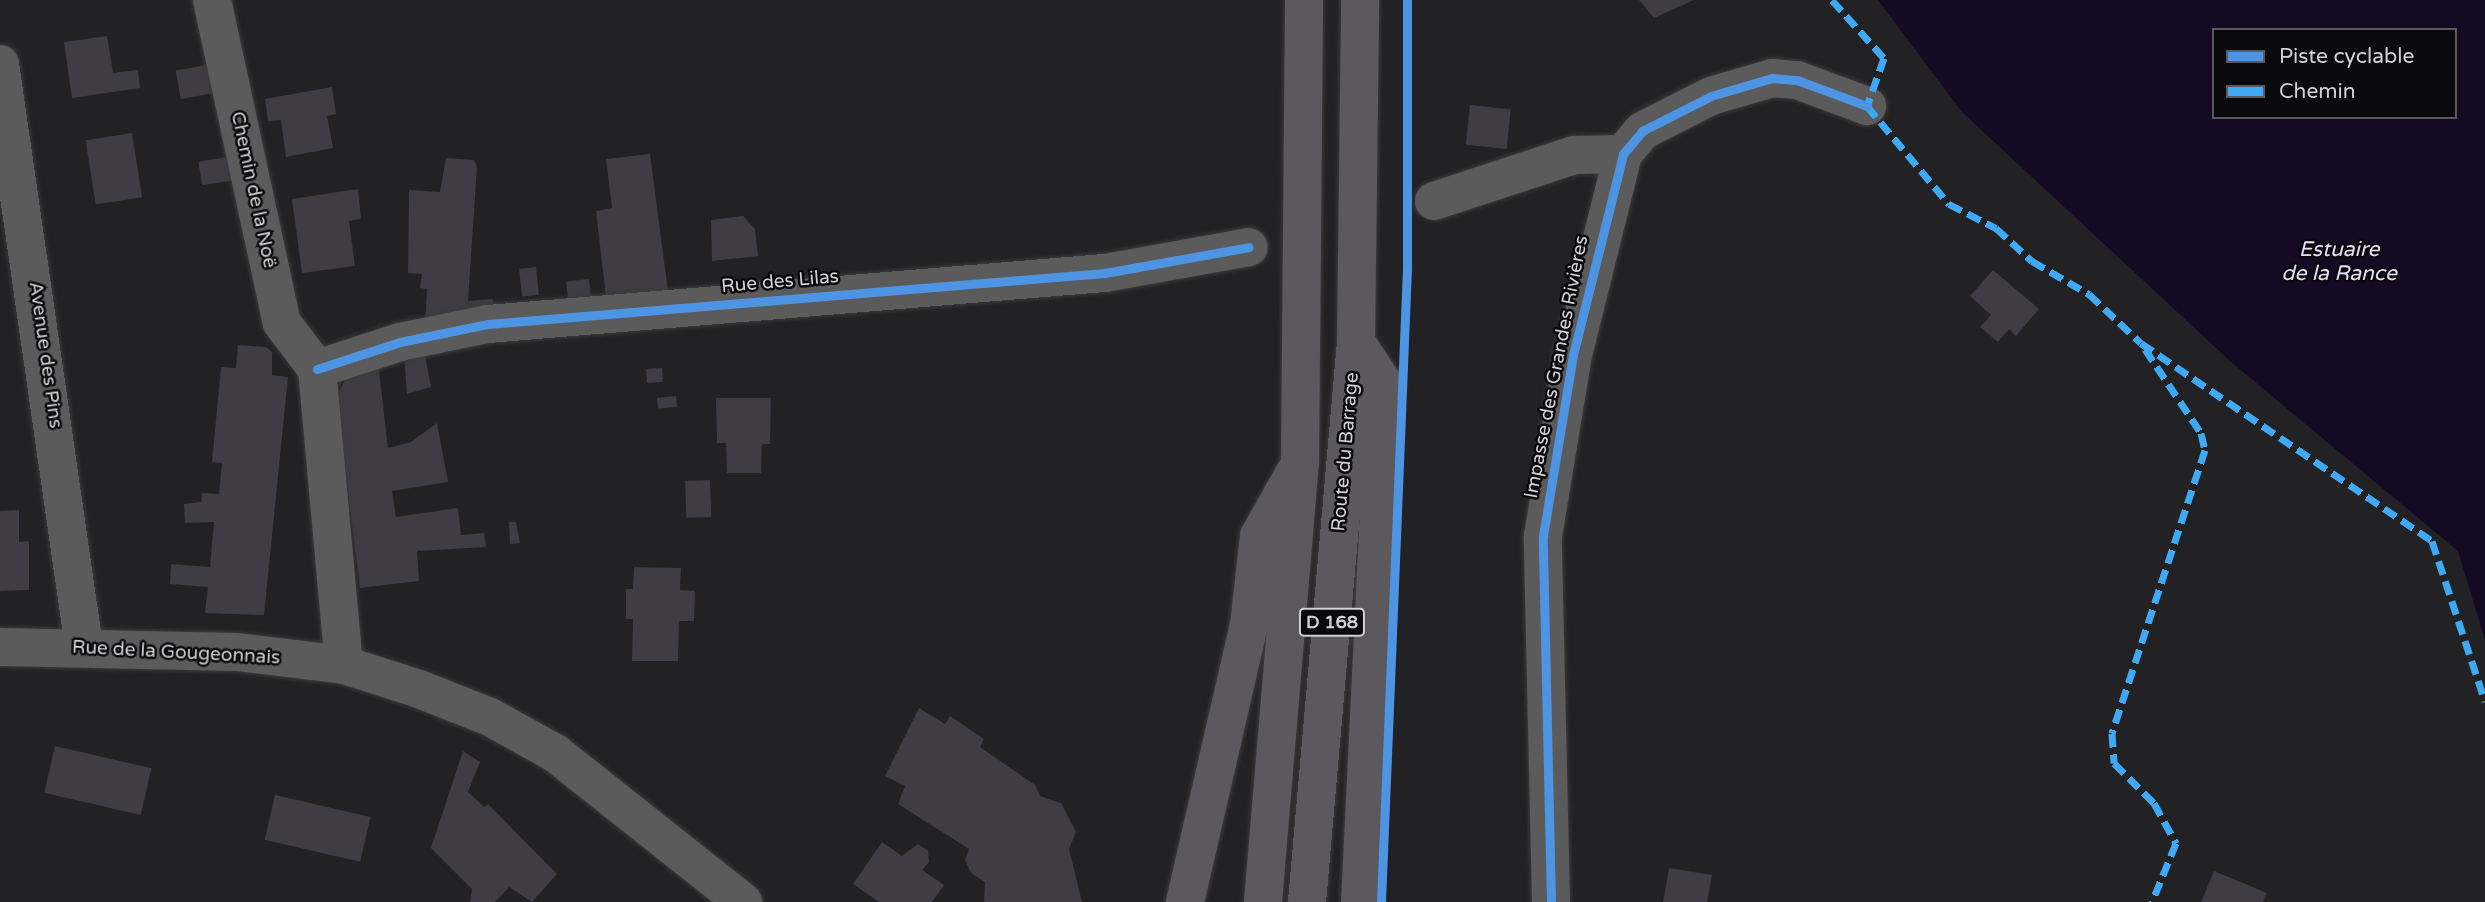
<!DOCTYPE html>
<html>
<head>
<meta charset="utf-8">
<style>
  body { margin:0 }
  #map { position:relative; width:2485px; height:902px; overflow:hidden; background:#222123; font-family:"Varela Round",sans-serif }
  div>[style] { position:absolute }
  .water>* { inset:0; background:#140a24 }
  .building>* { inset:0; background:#3f3c43; transform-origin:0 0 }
  .roads { filter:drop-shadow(0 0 2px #3b3b3c) drop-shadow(0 0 2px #3b3b3c) }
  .minor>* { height:38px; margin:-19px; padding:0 19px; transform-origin:19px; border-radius:19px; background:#5b5b5c }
  .secondary>* { height:38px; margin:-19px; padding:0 19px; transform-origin:19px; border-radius:19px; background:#5b5b5c }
  .primary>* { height:38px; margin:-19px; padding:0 19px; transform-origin:19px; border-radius:19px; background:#5b595e }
  .quiet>* { height:7px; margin-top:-3.5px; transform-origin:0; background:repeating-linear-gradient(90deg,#3fa9f5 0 14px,transparent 0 21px) }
  .cycleway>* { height:9px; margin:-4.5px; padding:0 4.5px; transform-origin:4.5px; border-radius:4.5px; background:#4d94e3 }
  span { translate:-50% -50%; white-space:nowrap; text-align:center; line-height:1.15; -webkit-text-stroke:5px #0a0a0c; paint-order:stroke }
  .shield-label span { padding:2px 5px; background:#0a0a0c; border:2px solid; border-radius:5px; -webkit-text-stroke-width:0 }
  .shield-label { font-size:18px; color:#d2d1d4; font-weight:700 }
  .street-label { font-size:19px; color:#d2d1d4 }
  .water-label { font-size:21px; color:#e6def8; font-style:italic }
  .legend { position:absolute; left:2212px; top:28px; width:245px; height:91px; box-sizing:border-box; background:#0a0a0c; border:2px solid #5a5a5c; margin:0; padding:9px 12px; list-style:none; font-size:21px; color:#d2d1d4 }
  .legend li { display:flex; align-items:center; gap:14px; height:35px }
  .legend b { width:35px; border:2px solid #5a5a5c }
</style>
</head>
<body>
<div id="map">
  <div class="water">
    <div style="clip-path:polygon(evenodd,1878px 0,2485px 0,2485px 640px,2458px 551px,2230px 361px,1962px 112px,1878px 0,2214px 30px,2455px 30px,2455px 117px,2214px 117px,2214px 30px)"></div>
  </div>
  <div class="building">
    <div style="clip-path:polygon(1639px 0,1694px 0,1654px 18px)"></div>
    <div style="clip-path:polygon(107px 36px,113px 73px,138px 70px,140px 88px,72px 98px,64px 42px)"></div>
    <div style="left:218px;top:63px;width:29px;height:43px;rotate:80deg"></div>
    <div style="clip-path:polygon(332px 87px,336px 114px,327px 116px,333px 148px,286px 157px,281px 120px,268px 121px,265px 99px)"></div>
    <div style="left:1470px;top:105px;width:41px;height:40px;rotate:6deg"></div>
    <div style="left:132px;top:133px;width:65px;height:47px;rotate:81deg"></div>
    <div style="clip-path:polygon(650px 154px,669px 299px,607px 306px,596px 211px,612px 208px,606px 159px)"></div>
    <div style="left:234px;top:156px;width:24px;height:36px;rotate:81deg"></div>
    <div style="clip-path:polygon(446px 158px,474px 160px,477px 166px,468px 301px,493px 299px,494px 313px,425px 325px,427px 289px,420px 288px,422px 274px,408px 273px,409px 190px,440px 192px)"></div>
    <div style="clip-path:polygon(358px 189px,361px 219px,349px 221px,355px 266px,302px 273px,292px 199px)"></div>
    <div style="clip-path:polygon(743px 216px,755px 229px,758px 256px,712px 261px,711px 220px)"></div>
    <div style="left:536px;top:267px;width:28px;height:17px;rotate:84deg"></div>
    <div style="clip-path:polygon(1993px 270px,2039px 309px,2016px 336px,2009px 329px,1998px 342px,1980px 327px,1991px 315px,1970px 296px)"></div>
    <div style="left:589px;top:279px;width:20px;height:23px;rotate:84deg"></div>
    <div style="clip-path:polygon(238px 345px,266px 347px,272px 352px,272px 375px,288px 377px,264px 615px,205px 613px,208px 587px,170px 584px,171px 564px,210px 567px,214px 522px,185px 523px,184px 504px,201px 502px,202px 493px,219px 494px,222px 463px,212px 462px,221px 367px,236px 368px)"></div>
    <div style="clip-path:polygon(424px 350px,431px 387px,407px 394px,404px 355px)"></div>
    <div style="clip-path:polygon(378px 362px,388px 448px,411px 442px,437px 423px,448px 482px,392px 491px,396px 517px,458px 508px,461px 535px,484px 533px,486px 547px,417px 551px,419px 581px,360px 588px,336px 396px,348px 375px)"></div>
    <div style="left:662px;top:368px;width:14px;height:16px;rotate:86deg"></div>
    <div style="left:676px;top:396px;width:11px;height:19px;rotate:85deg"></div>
    <div style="clip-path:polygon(716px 398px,771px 398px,770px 444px,762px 444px,761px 473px,727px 473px,726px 443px,717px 443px)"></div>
    <div style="left:710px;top:480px;width:37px;height:25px;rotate:88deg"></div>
    <div style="clip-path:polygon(19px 510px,19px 542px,29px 541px,29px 590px,0 591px,0 511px)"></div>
    <div style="clip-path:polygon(509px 522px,516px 522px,520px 543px,510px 544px)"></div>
    <div style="clip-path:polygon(634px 567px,681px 568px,680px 590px,695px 591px,694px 621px,679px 621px,678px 661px,632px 661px,633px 619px,626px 619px,626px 589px,633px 589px)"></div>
    <div style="clip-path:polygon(919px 708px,945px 724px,950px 716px,984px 739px,980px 747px,1035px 785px,1040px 796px,1061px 803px,1076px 832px,1069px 849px,1082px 902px,984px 902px,985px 882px,971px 873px,965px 860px,969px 849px,898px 804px,905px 786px,885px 776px)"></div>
    <div style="left:55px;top:746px;width:99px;height:48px;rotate:13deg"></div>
    <div style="clip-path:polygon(463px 751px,480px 762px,468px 792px,484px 807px,488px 804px,557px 874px,532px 902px,509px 887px,495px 902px,470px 902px,472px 889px,431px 848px)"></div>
    <div style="left:275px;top:795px;width:98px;height:46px;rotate:13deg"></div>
    <div style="clip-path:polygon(882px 842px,902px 856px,918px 844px,928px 851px,929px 862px,922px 870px,944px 885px,932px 902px,879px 902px,853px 884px)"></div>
    <div style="clip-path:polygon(1669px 868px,1712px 875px,1707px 902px,1663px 902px)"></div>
    <div style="clip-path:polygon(2214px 871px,2267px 893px,2263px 902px,2201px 902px)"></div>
  </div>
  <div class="roads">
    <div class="minor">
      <div style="left:212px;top:0;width:330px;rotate:77.8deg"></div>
      <div style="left:282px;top:323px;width:58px;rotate:52.7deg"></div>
      <div style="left:0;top:64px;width:589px;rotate:81.8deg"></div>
      <div style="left:1434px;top:201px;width:147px;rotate:-18.2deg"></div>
      <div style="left:1574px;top:155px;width:49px;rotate:-1.2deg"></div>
      <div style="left:317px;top:369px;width:87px;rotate:-18deg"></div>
      <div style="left:400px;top:342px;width:90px;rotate:-11.6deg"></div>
      <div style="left:488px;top:324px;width:619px;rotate:-4.73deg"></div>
      <div style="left:1105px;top:273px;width:146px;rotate:-10.2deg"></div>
      <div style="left:317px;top:369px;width:297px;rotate:84.8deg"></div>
      <div style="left:1551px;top:902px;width:366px;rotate:-91.3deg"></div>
      <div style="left:1543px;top:536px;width:183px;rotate:-80.6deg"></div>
      <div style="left:1573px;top:355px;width:207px;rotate:-76deg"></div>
      <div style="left:1623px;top:154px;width:30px;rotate:-50deg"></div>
      <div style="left:1642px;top:131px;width:77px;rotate:-26.9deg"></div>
      <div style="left:1711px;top:96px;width:64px;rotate:-16.4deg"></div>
      <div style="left:1772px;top:78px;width:25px;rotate:5deg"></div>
      <div style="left:1797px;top:80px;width:75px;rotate:20.4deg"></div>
    </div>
    <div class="secondary">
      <div style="left:0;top:647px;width:237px;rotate:1.2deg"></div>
      <div style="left:237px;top:652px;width:108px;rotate:6.9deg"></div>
      <div style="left:344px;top:665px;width:79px;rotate:17.7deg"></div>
      <div style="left:419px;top:689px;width:76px;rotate:21.5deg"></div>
      <div style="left:490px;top:717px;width:74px;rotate:29deg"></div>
      <div style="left:555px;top:753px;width:240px;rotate:38.4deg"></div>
    </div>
    <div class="primary">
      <div style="left:1356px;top:342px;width:53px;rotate:56.6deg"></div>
      <div style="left:1385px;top:386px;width:517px;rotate:92.77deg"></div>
      <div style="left:1185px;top:902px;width:284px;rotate:-77deg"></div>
      <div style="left:1249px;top:625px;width:90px;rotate:-83.6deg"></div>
      <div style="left:1259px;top:536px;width:73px;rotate:-60.6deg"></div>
      <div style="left:1263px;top:902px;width:440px;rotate:-85.2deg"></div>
      <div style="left:1300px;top:464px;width:464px;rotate:-89.5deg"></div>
      <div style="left:1307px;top:902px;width:562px;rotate:-85deg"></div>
      <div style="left:1356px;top:342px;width:342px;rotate:-89.3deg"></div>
    </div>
  </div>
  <div class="quiet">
    <div style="left:1832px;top:0;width:78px;rotate:48.1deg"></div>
    <div style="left:1884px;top:58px;width:51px;rotate:109.5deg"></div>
    <div style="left:1867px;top:106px;width:128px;rotate:50.1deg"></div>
    <div style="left:1949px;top:204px;width:53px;rotate:27.1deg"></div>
    <div style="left:1996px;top:228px;width:49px;rotate:42.5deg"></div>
    <div style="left:2032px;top:261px;width:66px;rotate:30.1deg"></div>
    <div style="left:2089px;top:294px;width:71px;rotate:43.3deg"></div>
    <div style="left:2141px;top:343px;width:352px;rotate:34.2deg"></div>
    <div style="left:2432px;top:541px;width:169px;rotate:71.7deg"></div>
    <div style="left:2145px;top:349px;width:101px;rotate:56.3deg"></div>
    <div style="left:2201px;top:433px;width:17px;rotate:77deg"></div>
    <div style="left:2205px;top:450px;width:298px;rotate:108.2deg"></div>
    <div style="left:2112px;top:733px;width:30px;rotate:86deg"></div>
    <div style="left:2114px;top:763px;width:57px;rotate:45deg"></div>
    <div style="left:2154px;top:803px;width:46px;rotate:61.2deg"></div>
    <div style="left:2176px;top:843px;width:64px;rotate:112.1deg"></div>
  </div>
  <div class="cycleway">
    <div style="left:317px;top:369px;width:87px;rotate:-18deg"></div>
    <div style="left:400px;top:342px;width:90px;rotate:-11.6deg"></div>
    <div style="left:488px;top:324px;width:619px;rotate:-4.73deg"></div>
    <div style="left:1105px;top:273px;width:146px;rotate:-10.2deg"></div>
    <div style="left:1381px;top:902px;width:634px;rotate:-87.65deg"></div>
    <div style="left:1407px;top:269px;width:269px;rotate:-90deg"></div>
    <div style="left:1551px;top:902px;width:366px;rotate:-91.3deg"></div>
    <div style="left:1543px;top:536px;width:183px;rotate:-80.6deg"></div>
    <div style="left:1573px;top:355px;width:207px;rotate:-76deg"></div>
    <div style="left:1623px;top:154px;width:30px;rotate:-50deg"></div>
    <div style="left:1642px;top:131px;width:77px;rotate:-26.9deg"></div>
    <div style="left:1711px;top:96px;width:64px;rotate:-16.4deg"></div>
    <div style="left:1772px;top:78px;width:25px;rotate:5deg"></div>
    <div style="left:1797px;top:80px;width:75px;rotate:20.4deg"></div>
  </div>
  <div class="shield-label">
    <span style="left:1332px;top:622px">D 168</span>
  </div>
  <div class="street-label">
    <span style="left:253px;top:190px;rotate:78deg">Chemin de la Noë</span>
    <span style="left:780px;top:282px;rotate:-5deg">Rue des Lilas</span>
    <span style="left:45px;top:355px;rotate:82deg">Avenue des Pins</span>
    <span style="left:1557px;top:367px;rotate:-79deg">Impasse des Grandes Rivières</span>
    <span style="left:1346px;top:452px;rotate:-85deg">Route du Barrage</span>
    <span style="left:176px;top:653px;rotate:3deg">Rue de la Gougeonnais</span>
  </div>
  <div class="water-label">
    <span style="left:2339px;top:262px">Estuaire<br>de la Rance</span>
  </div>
  <ul class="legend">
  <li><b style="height:9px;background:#4d94e3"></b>Piste cyclable</li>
  <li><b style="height:9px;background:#3fa9f5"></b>Chemin</li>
  </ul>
</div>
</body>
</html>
